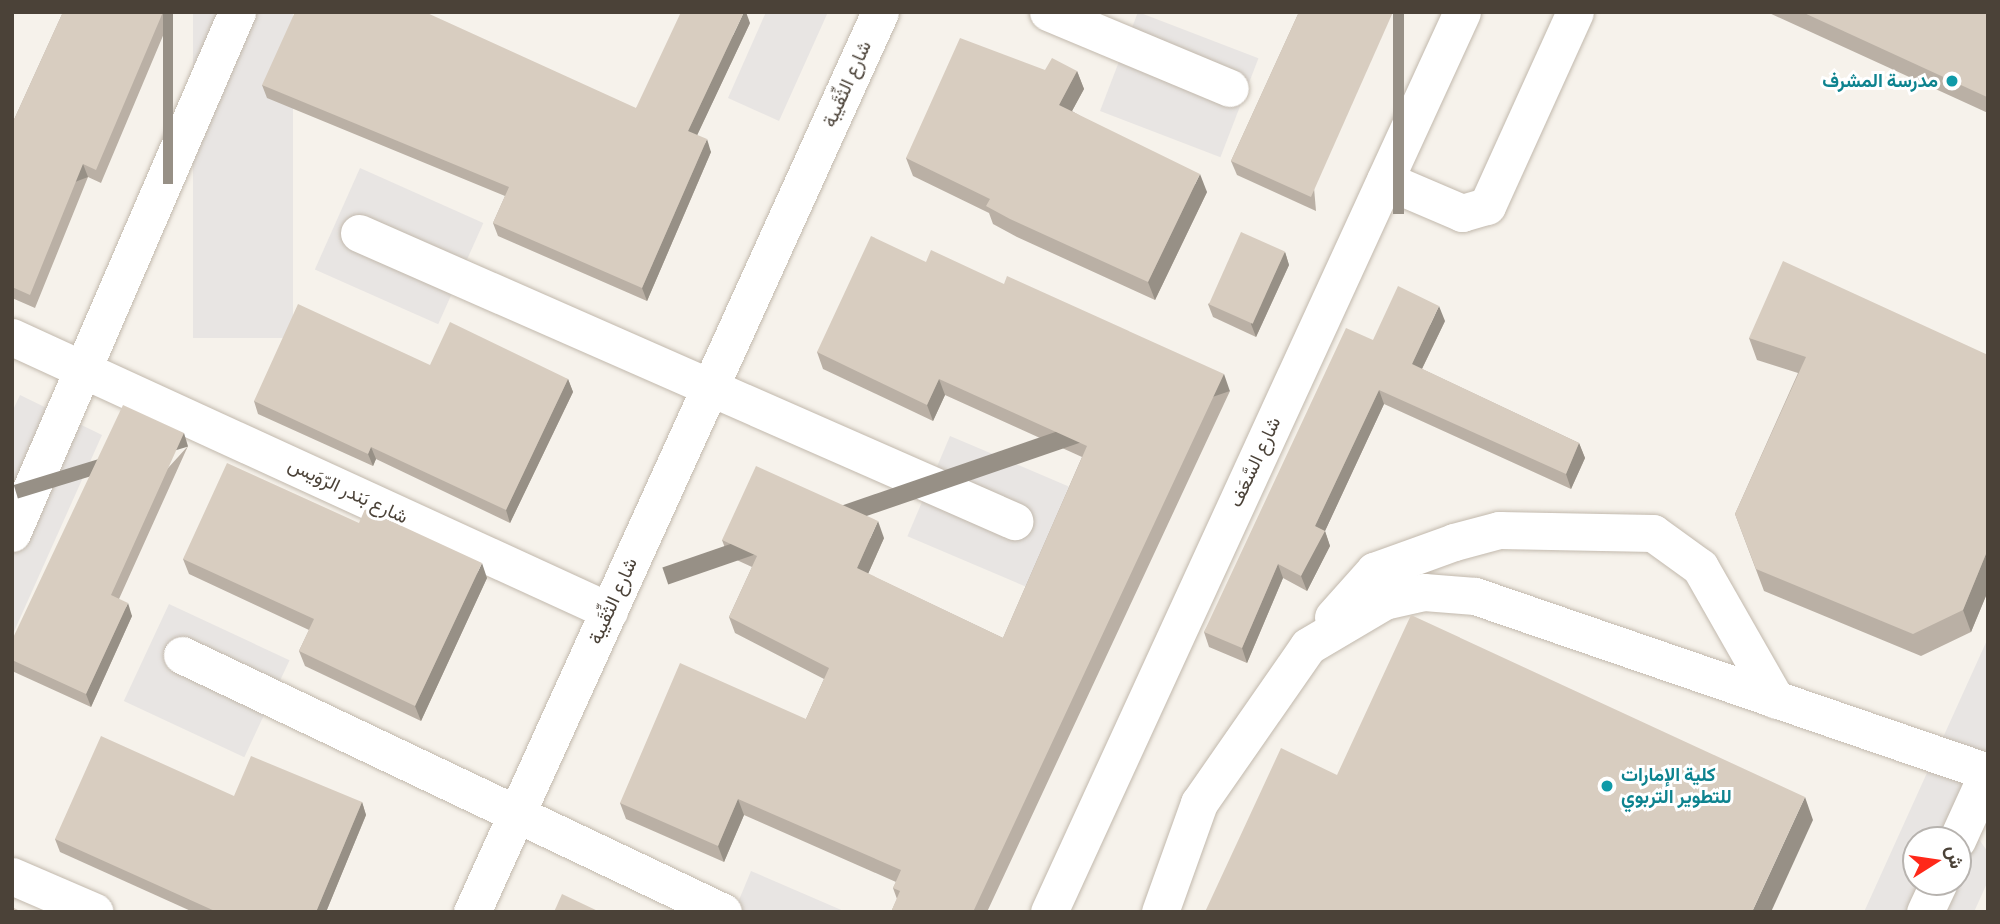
<!DOCTYPE html>
<html>
<head>
<meta charset="utf-8">
<style>
  body { margin:0 }
  #map { position:relative; width:2000px; height:924px; overflow:hidden; background:#f6f2eb; font-family:"PT Sans Narrow",Vazirmatn,sans-serif }
  div>[style] { position:absolute }
  .parking>* { inset:0; background:#e8e5e3; transform-origin:0 0 }
  .roads { filter:drop-shadow(0 0 2px #c2b9ad) drop-shadow(0 0 2px #c2b9ad) }
  .minor>* { height:37px; margin:-18.5px; padding:0 18.5px; transform-origin:18.5px; border-radius:18.5px; background:#fff }
  .wall>* { inset:0; background:#bab0a5 }
  .shaded-wall>* { inset:0; background:#979086; transform-origin:0 0 }
  .building>* { inset:0; background:#d8cdc0; transform-origin:0 0 }
  .dots>* { width:19px; height:19px; translate:-50% -50%; box-sizing:border-box; border:4px solid #fff; border-radius:50% }
  span { translate:-50% -50%; white-space:nowrap; text-align:center; line-height:1.15; -webkit-text-stroke:6px #fff; paint-order:stroke }
  .culture-label { font-size:19px; color:#0d838f; font-weight:700 }
  .right { translate:-100% -50%; text-align:right }
  .left { translate:0 -50%; text-align:left }
  .street-label { font-size:19px; color:#4b4238 }
  .frame { position:absolute; inset:0; border:14px solid #4b4238; pointer-events:none }
  .north { position:absolute; left:1902px; top:826px; width:70px; height:70px; box-sizing:border-box; background:#fff; border:2px solid #b7b3af; border-radius:50%; rotate:78deg; font-size:19px; font-weight:700; line-height:28px; text-align:center; color:#4b4238 }
  .north::after { content:''; display:block; margin:auto; width:24px; height:32px; background:#ff2819; clip-path:polygon(50% 0,100% 100%,50% 72%,0 100%) }
</style>
</head>
<body>
<div id="map">
  <div class="parking">
    <div style="left:193px;top:12px;width:100px;height:326px"></div>
    <div style="clip-path:polygon(766px 12px,828px 12px,779px 121px,728px 98px)"></div>
    <div style="left:1138px;top:12px;width:129px;height:106px;rotate:21deg"></div>
    <div style="left:360px;top:168px;width:135px;height:111px;rotate:24deg"></div>
    <div style="clip-path:polygon(20px 395px,102px 435px,12px 636px,12px 412px)"></div>
    <div style="left:950px;top:436px;width:129px;height:109px;rotate:23deg"></div>
    <div style="left:169px;top:604px;width:133px;height:107px;rotate:25deg"></div>
    <div style="clip-path:polygon(evenodd,1988px 638px,1988px 800px,1973px 831px,1988px 852px,1988px 881px,1974px 912px,1864px 912px,1988px 638px,1916px 840px,1958px 840px,1958px 882px,1916px 882px,1916px 840px)"></div>
    <div style="clip-path:polygon(751px 871px,846px 912px,734px 912px)"></div>
  </div>
  <div class="roads">
    <div class="minor">
      <div style="left:1048px;top:12px;width:197px;rotate:22.7deg"></div>
      <div style="left:1385px;top:180px;width:84px;rotate:23.2deg"></div>
      <div style="left:1462px;top:213px;width:26px;rotate:-16deg"></div>
      <div style="left:1487px;top:206px;width:213px;rotate:-65.6deg"></div>
      <div style="left:359px;top:233px;width:716px;rotate:23.73deg"></div>
      <div style="left:12px;top:337px;width:657px;rotate:24.65deg"></div>
      <div style="left:12px;top:533px;width:568px;rotate:-66.64deg"></div>
      <div style="left:1333px;top:617px;width:62px;rotate:-48.3deg"></div>
      <div style="left:1374px;top:571px;width:85px;rotate:-19.9deg"></div>
      <div style="left:1454px;top:542px;width:47px;rotate:-14.9deg"></div>
      <div style="left:1499px;top:530px;width:154px;rotate:1.1deg"></div>
      <div style="left:1653px;top:533px;width:58px;rotate:35.9deg"></div>
      <div style="left:1700px;top:567px;width:153px;rotate:60.3deg"></div>
      <div style="left:182px;top:655px;width:599px;rotate:25.41deg"></div>
      <div style="left:1957px;top:840px;width:75px;rotate:-65.5deg"></div>
      <div style="left:12px;top:876px;width:90px;rotate:23.4deg"></div>
      <div style="left:472px;top:912px;width:988px;rotate:-65.61deg"></div>
      <div style="left:1049px;top:912px;width:990px;rotate:-65.35deg"></div>
      <div style="left:1160px;top:912px;width:116px;rotate:-70.3deg"></div>
      <div style="left:1199px;top:803px;width:191px;rotate:-55.2deg"></div>
      <div style="left:1308px;top:646px;width:88px;rotate:-30.6deg"></div>
      <div style="left:1384px;top:601px;width:41px;rotate:-12.7deg"></div>
      <div style="left:1424px;top:592px;width:51px;rotate:4.5deg"></div>
      <div style="left:1475px;top:596px;width:542px;rotate:18.94deg"></div>
      <div style="left:1925px;top:912px;width:33px;rotate:-65deg"></div>
    </div>
  </div>
  <div class="wall">
    <div style="clip-path:polygon(63px 12px,173px 12px,101px 183px,88px 177px,35px 308px,12px 298px,12px 124px)"></div>
    <div style="clip-path:polygon(1299px 12px,1316px 211px,1237px 175px,1231px 161px)"></div>
    <div style="clip-path:polygon(1767px 12px,1988px 12px,1988px 113px)"></div>
    <div style="clip-path:polygon(750px 23px,697px 135px,711px 152px,647px 301px,498px 236px,493px 223px,505px 196px,267px 98px,262px 85px,636px 108px)"></div>
    <div style="clip-path:polygon(1077px 71px,1084px 89px,1072px 111px,1207px 192px,1155px 300px,1017px 237px,993px 224px,989px 213px,913px 176px,906px 158px)"></div>
    <div style="clip-path:polygon(1285px 252px,1289px 265px,1256px 337px,1213px 317px,1208px 304px)"></div>
    <div style="clip-path:polygon(926px 262px,1230px 391px,987px 912px,891px 912px,897px 899px,893px 888px,896px 882px,744px 815px,724px 862px,626px 819px,620px 803px,806px 719px,824px 679px,735px 633px,729px 617px,752px 567px,728px 556px,722px 540px,884px 538px,868px 574px,1003px 638px,1082px 457px,945px 395px,933px 421px,823px 369px,817px 352px)"></div>
    <div style="clip-path:polygon(1445px 321px,1422px 369px,1579px 443px,1585px 458px,1571px 489px,1384px 404px,1325px 531px,1330px 546px,1307px 591px,1283px 578px,1247px 663px,1209px 647px,1204px 632px,1373px 340px)"></div>
    <div style="clip-path:polygon(1749px 338px,1988px 355px,1988px 591px,1971px 632px,1921px 656px,1764px 591px,1735px 514px,1798px 373px,1757px 360px)"></div>
    <div style="clip-path:polygon(430px 365px,568px 379px,573px 392px,510px 523px,376px 459px,373px 466px,258px 414px,254px 401px)"></div>
    <div style="clip-path:polygon(188px 446px,119px 599px,132px 616px,91px 707px,12px 671px,12px 640px)"></div>
    <div style="clip-path:polygon(359px 523px,487px 578px,421px 721px,305px 666px,299px 651px,309px 630px,189px 574px,183px 559px)"></div>
    <div style="clip-path:polygon(234px 796px,362px 802px,366px 815px,326px 912px,193px 912px,60px 852px,55px 839px)"></div>
  </div>
  <div class="shaded-wall">
    <div style="left:163px;top:12px;width:10px;height:172px"></div>
    <div style="clip-path:polygon(744px 12px,746px 12px,750px 23px,693px 144px,688px 131px)"></div>
    <div style="left:1393px;top:12px;width:11px;height:202px"></div>
    <div style="clip-path:polygon(1077px 71px,1084px 89px,1066px 122px,1059px 105px)"></div>
    <div style="clip-path:polygon(707px 139px,711px 152px,647px 301px,642px 288px)"></div>
    <div style="left:83px;top:164px;width:14px;height:141px;rotate:69deg"></div>
    <div style="clip-path:polygon(1200px 174px,1207px 192px,1155px 300px,1148px 282px)"></div>
    <div style="clip-path:polygon(1285px 252px,1289px 265px,1256px 337px,1251px 324px)"></div>
    <div style="clip-path:polygon(1439px 306px,1445px 321px,1417px 379px,1412px 364px)"></div>
    <div style="left:1224px;top:374px;width:18px;height:594px;rotate:71deg"></div>
    <div style="clip-path:polygon(568px 379px,573px 392px,510px 523px,506px 510px)"></div>
    <div style="clip-path:polygon(939px 379px,945px 395px,933px 421px,927px 405px)"></div>
    <div style="clip-path:polygon(1379px 390px,1384px 404px,1325px 531px,1330px 546px,1307px 591px,1301px 576px,1315px 526px)"></div>
    <div style="left:184px;top:433px;width:14px;height:178px;rotate:73deg"></div>
    <div style="clip-path:polygon(1579px 443px,1585px 458px,1571px 489px,1566px 474px)"></div>
    <div style="clip-path:polygon(371px 447px,376px 459px,373px 466px,368px 454px)"></div>
    <div style="clip-path:polygon(878px 521px,884px 538px,863px 585px,857px 568px)"></div>
    <div style="clip-path:polygon(1988px 549px,1988px 591px,1971px 632px,1963px 610px)"></div>
    <div style="clip-path:polygon(482px 563px,487px 578px,421px 721px,415px 706px)"></div>
    <div style="clip-path:polygon(1278px 564px,1283px 578px,1247px 663px,1242px 648px)"></div>
    <div style="clip-path:polygon(128px 603px,132px 616px,91px 707px,86px 694px)"></div>
    <div style="clip-path:polygon(1805px 797px,1813px 820px,1771px 912px,1752px 912px)"></div>
    <div style="clip-path:polygon(738px 799px,744px 815px,724px 862px,718px 846px)"></div>
    <div style="clip-path:polygon(362px 802px,366px 815px,326px 912px,316px 912px)"></div>
  </div>
  <div class="building">
    <div style="clip-path:polygon(63px 12px,163px 12px,96px 170px,83px 164px,30px 295px,12px 287px,12px 124px)"></div>
    <div style="clip-path:polygon(295px 12px,425px 12px,636px 108px,681px 12px,744px 12px,688px 131px,707px 139px,642px 288px,493px 223px,509px 187px,262px 85px)"></div>
    <div style="clip-path:polygon(1299px 12px,1393px 12px,1311px 197px,1231px 161px)"></div>
    <div style="clip-path:polygon(1802px 12px,1988px 12px,1987px 97px)"></div>
    <div style="clip-path:polygon(960px 38px,1045px 70px,1052px 58px,1077px 71px,1059px 105px,1200px 174px,1148px 282px,1010px 219px,986px 206px,990px 199px,906px 158px)"></div>
    <div style="left:1241px;top:232px;width:48px;height:79px;rotate:24deg"></div>
    <div style="clip-path:polygon(871px 236px,926px 262px,931px 250px,1004px 284px,1007px 276px,1224px 374px,973px 912px,891px 912px,900px 891px,893px 888px,901px 870px,738px 799px,718px 846px,620px 803px,680px 663px,806px 719px,829px 668px,729px 617px,757px 556px,722px 540px,756px 466px,878px 521px,857px 568px,1003px 638px,1087px 446px,939px 379px,927px 405px,817px 352px)"></div>
    <div style="clip-path:polygon(1783px 261px,1988px 355px,1988px 549px,1963px 610px,1913px 634px,1756px 569px,1735px 514px,1806px 357px,1749px 338px)"></div>
    <div style="clip-path:polygon(1398px 286px,1439px 306px,1412px 364px,1579px 443px,1566px 474px,1379px 390px,1315px 526px,1325px 531px,1301px 576px,1278px 564px,1242px 648px,1204px 632px,1346px 328px,1373px 340px)"></div>
    <div style="clip-path:polygon(298px 304px,430px 365px,450px 322px,568px 379px,506px 510px,371px 447px,368px 454px,254px 401px)"></div>
    <div style="clip-path:polygon(123px 405px,184px 433px,111px 595px,128px 603px,86px 694px,12px 660px,12px 640px)"></div>
    <div style="clip-path:polygon(227px 463px,359px 523px,365px 509px,482px 563px,415px 706px,299px 651px,314px 619px,183px 559px)"></div>
    <div style="clip-path:polygon(1411px 615px,1805px 797px,1752px 912px,1205px 912px,1281px 748px,1337px 775px)"></div>
    <div style="clip-path:polygon(101px 736px,234px 796px,251px 756px,362px 802px,316px 912px,217px 912px,55px 839px)"></div>
    <div style="clip-path:polygon(562px 894px,600px 912px,554px 912px)"></div>
    <div style="clip-path:polygon(12px 907px,22px 912px,12px 912px)"></div>
  </div>
  <div class="dots">
    <div style="left:1952px;top:81px;background:#0f9aa8"></div>
    <div style="left:1607px;top:786px;background:#0f9aa8"></div>
  </div>
  <div class="culture-label">
    <span class="right" style="left:1938px;top:81px">مدرسة المشرف</span>
    <span class="left" style="left:1621px;top:786px">كلية الإمارات<br>للتطوير التربوي</span>
  </div>
  <div class="street-label">
    <span style="left:847px;top:84px;rotate:-66deg">شارع الثِّقَيبة</span>
    <span style="left:1255px;top:462px;rotate:-65deg">شارع السَّعَف</span>
    <span style="left:348px;top:491px;rotate:25deg">شارع بَندر الرّوَيس</span>
    <span style="left:613px;top:601px;rotate:-66deg">شارع الثِّقَيبة</span>
  </div>
  <div class="frame"></div>
  <div class="north">ش</div>
</div>
</body>
</html>
